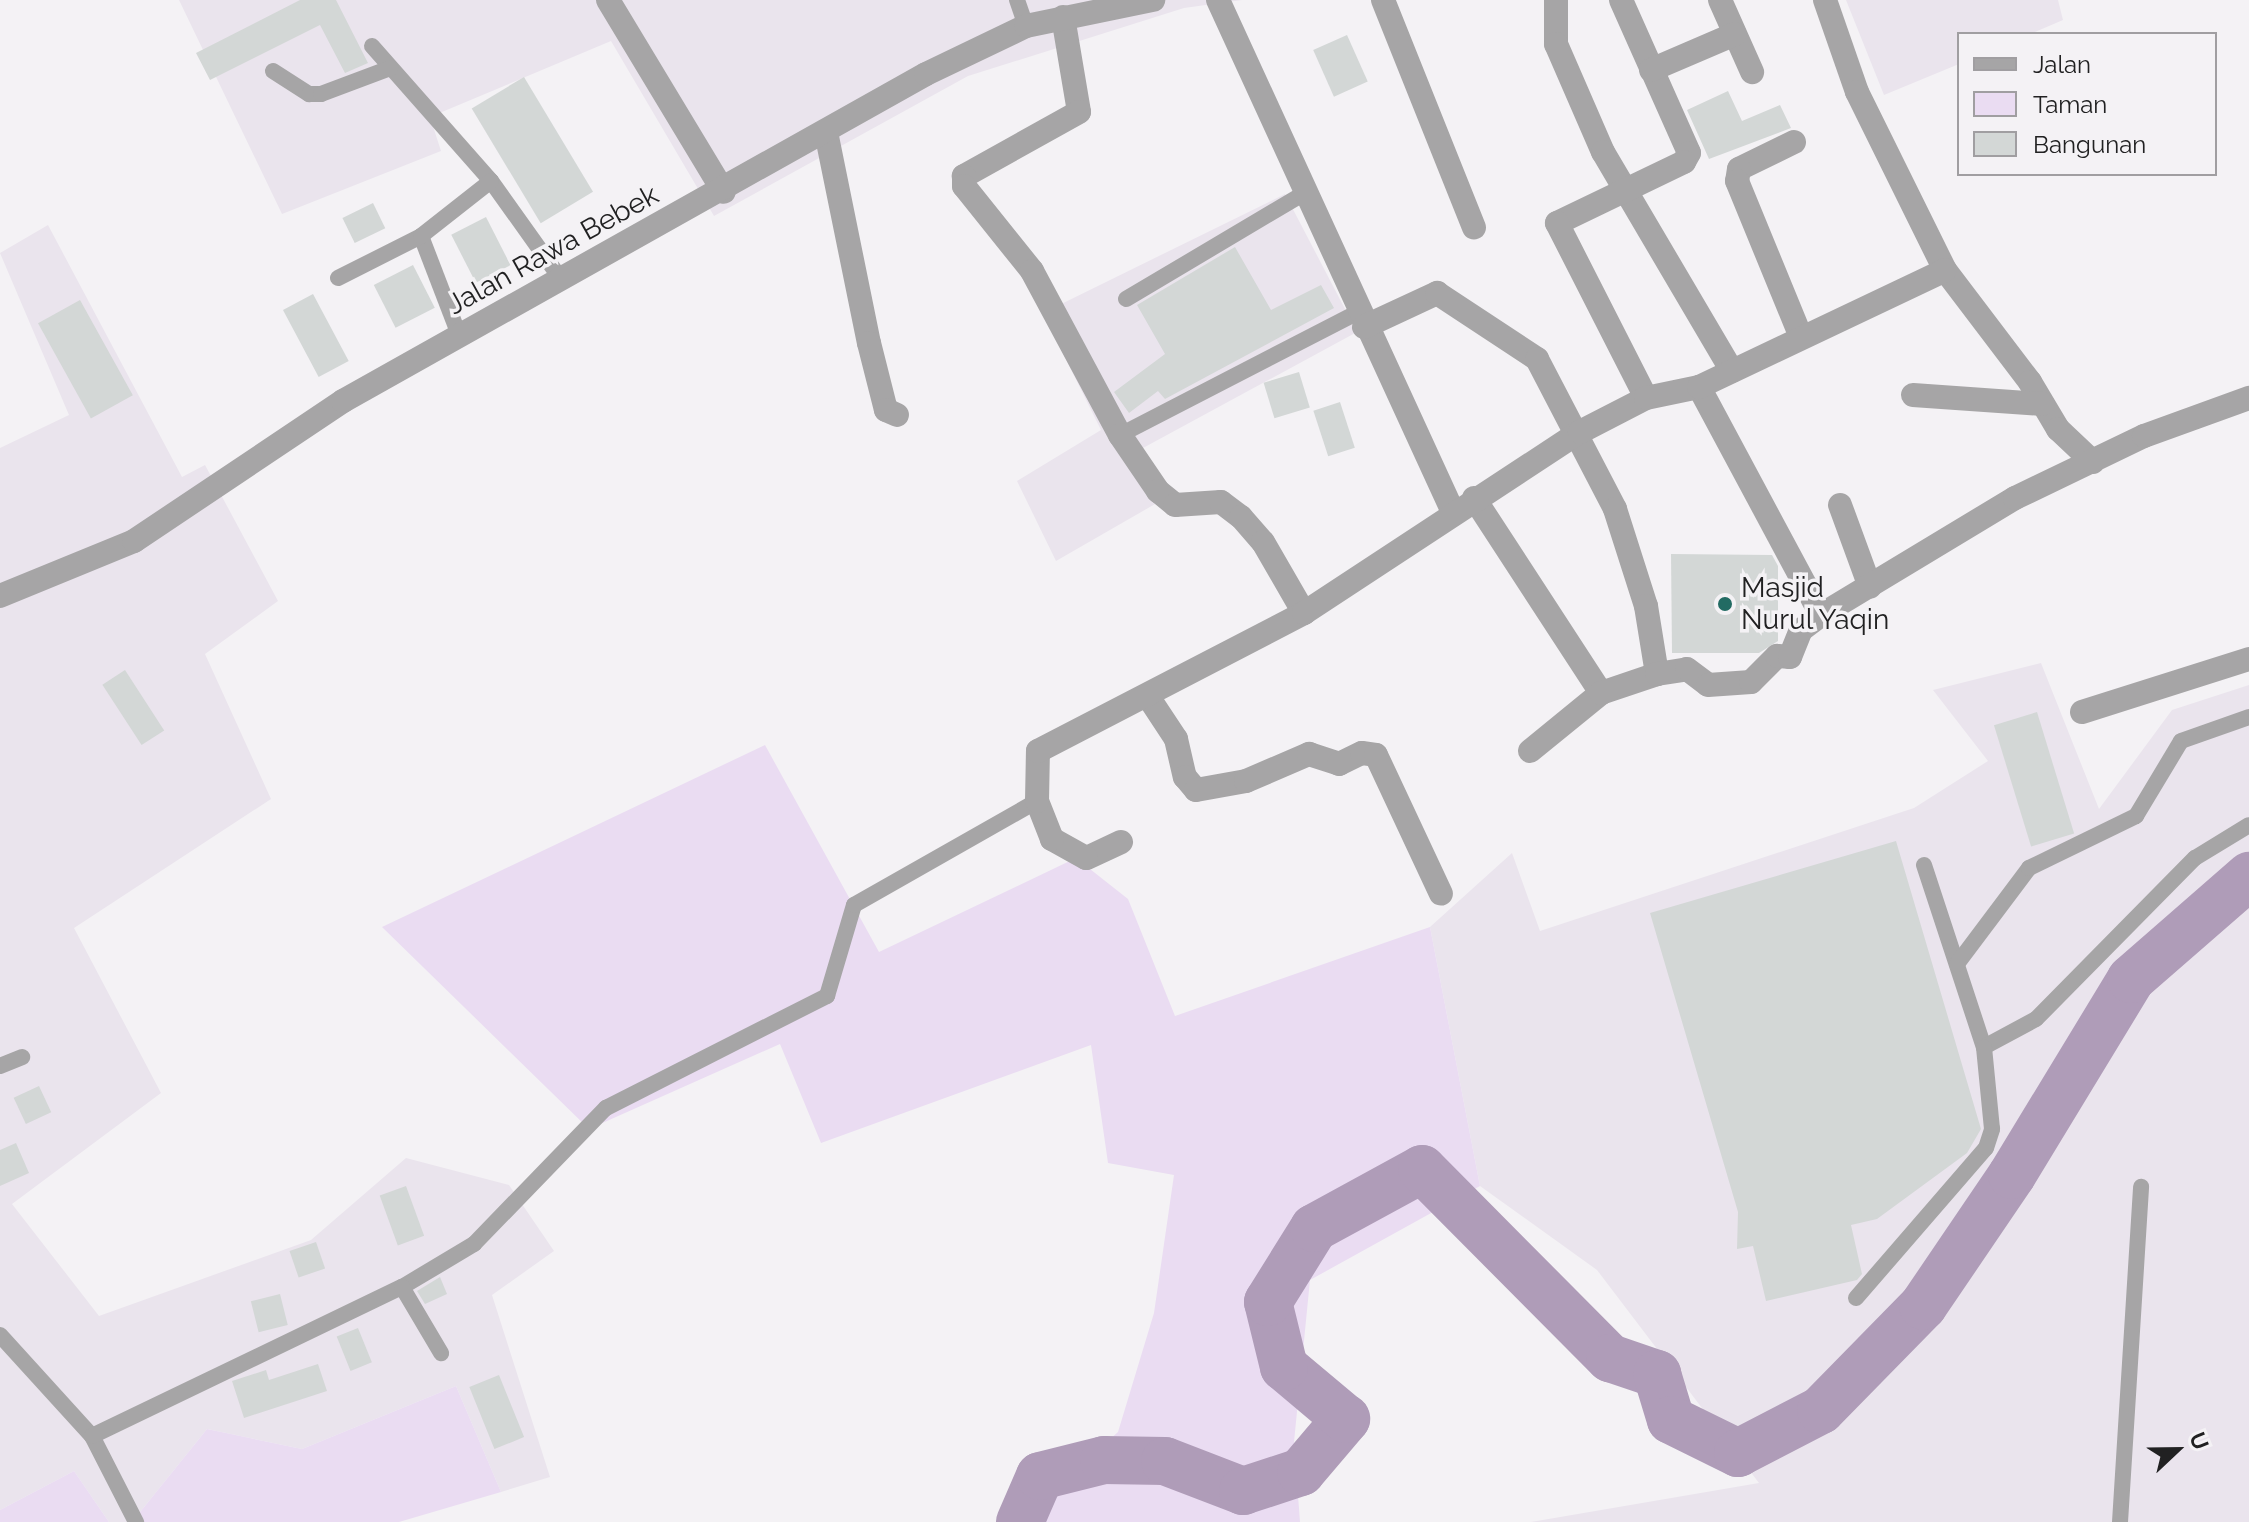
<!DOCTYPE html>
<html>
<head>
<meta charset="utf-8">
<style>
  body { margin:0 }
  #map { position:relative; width:2249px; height:1522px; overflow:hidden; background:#f4f2f5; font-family:Raleway,sans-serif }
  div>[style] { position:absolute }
  .built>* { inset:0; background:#eae4ed }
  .green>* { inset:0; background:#eadcf2 }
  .river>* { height:48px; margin:-24px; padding:0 24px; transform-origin:24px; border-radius:24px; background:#af9cb8 }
  .building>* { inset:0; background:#d3d7d6; transform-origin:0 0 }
  .lane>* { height:16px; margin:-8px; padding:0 8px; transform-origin:8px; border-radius:8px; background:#a6a5a6 }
  .street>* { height:24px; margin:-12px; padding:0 12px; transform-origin:12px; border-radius:12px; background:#a6a5a6 }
  .dots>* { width:22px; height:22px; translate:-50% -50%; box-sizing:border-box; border:4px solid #f4f2f5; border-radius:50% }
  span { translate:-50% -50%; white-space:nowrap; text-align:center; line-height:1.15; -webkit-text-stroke:7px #f4f2f5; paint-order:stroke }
  .street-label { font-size:28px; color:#212122 }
  .poi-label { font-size:28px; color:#212122 }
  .left { translate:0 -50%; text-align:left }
  .legend { position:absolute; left:1957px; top:32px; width:260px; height:144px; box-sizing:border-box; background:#f4f2f5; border:2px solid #a09ea1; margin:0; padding:10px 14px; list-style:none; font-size:24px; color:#212122 }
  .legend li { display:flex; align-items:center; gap:16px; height:40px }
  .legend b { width:40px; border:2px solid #a09ea1 }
  .north { position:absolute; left:2137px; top:1410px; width:80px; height:80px; -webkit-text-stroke:6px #f4f2f5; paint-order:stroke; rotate:68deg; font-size:22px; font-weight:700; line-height:32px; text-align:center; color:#212122 }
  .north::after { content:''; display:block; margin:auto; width:28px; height:36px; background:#212122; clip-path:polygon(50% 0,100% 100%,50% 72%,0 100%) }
</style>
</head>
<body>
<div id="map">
  <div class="built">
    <div style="clip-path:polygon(179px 0,1242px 0,1184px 8px,968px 76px,714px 216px,611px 41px,430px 117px,441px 151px,282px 214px)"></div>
    <div style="clip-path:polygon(1846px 0,2058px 0,2063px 20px,2030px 34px,1959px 34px,1959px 64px,1884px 95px)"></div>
    <div style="clip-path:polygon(1285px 194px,1357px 332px,1143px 448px,1169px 496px,1056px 561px,1017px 481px,1101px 430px,1043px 313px)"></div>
    <div style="clip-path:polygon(48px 225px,182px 477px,205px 465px,278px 601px,205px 654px,271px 799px,74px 928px,161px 1093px,12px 1204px,99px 1316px,311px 1240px,406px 1158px,509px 1185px,554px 1251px,492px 1295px,550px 1477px,501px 1492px,456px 1386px,302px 1449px,207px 1429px,132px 1522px,109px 1522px,74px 1471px,0 1510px,0 448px,69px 415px,0 253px)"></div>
    <div style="clip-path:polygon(2041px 663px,2099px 809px,2172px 710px,2249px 685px,2249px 1522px,1531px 1522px,1759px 1483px,1597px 1270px,1480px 1186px,1430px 927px,1512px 853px,1540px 931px,1914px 808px,1988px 761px,1933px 690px)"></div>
  </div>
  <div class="green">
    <div style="clip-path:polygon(765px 745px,879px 952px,1076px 858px,1128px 899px,1175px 1016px,1430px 927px,1480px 1186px,1310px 1280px,1294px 1442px,1300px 1522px,1019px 1522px,1118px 1432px,1154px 1313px,1174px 1175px,1108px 1163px,1091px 1045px,821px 1143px,780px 1044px,589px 1129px,382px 927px)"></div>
    <div style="clip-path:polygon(456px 1386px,501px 1492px,399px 1522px,132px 1522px,207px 1429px,302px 1449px)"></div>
    <div style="clip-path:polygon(74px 1471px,109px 1522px,0 1522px,0 1510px)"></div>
  </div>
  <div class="river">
    <div style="left:1020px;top:1522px;width:50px;rotate:-66.5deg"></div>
    <div style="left:1040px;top:1476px;width:66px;rotate:-14deg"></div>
    <div style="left:1104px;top:1460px;width:61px;rotate:0.9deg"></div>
    <div style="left:1165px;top:1461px;width:84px;rotate:21deg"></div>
    <div style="left:1243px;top:1491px;width:61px;rotate:-18.1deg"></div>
    <div style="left:1301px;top:1472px;width:70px;rotate:-49.7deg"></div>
    <div style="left:1346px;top:1419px;width:81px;rotate:-140deg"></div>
    <div style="left:1284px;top:1367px;width:67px;rotate:-103.8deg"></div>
    <div style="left:1268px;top:1302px;width:87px;rotate:-58.1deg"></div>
    <div style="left:1314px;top:1228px;width:123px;rotate:-28.6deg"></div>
    <div style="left:1422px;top:1169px;width:267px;rotate:45.2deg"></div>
    <div style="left:1610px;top:1358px;width:50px;rotate:18.8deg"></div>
    <div style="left:1657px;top:1374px;width:48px;rotate:73.1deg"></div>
    <div style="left:1671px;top:1420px;width:75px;rotate:26.2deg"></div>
    <div style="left:1738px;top:1453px;width:93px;rotate:-27.4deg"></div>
    <div style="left:1821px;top:1410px;width:146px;rotate:-45.6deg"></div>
    <div style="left:1923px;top:1306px;width:158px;rotate:-55.8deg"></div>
    <div style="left:2012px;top:1175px;width:229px;rotate:-58.7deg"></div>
    <div style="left:2131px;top:979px;width:157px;rotate:-41.1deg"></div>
  </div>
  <div class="building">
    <div style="clip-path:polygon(300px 0,336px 0,368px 63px,345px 73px,320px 25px,210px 80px,196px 53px)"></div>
    <div style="left:1347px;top:35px;width:51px;height:37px;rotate:66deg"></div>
    <div style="left:524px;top:77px;width:134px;height:61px;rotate:59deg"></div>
    <div style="clip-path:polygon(1728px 91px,1742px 121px,1780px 105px,1791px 128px,1709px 159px,1687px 110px)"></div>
    <div style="left:373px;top:203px;width:28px;height:34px;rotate:64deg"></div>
    <div style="left:486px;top:217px;width:54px;height:39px;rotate:63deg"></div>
    <div style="clip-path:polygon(1235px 247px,1271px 310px,1321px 285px,1334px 308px,1165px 399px,1158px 391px,1129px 413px,1114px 392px,1165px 354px,1137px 305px)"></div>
    <div style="left:413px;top:265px;width:48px;height:44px;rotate:63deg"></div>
    <div style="left:313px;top:294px;width:76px;height:34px;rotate:62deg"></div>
    <div style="left:80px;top:300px;width:109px;height:48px;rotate:61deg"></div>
    <div style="left:1299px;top:372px;width:37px;height:37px;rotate:73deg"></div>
    <div style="left:1340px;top:402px;width:48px;height:28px;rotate:72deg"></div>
    <div style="clip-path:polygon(1671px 554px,1772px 555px,1778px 566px,1778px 641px,1759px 653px,1672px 653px)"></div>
    <div style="left:125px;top:670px;width:72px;height:27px;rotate:57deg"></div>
    <div style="left:2037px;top:712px;width:127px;height:45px;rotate:73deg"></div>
    <div style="clip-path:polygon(1896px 841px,1981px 1129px,1967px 1153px,1877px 1219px,1851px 1225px,1862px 1274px,1857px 1280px,1766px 1301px,1753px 1246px,1737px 1249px,1738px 1212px,1650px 913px)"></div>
    <div style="left:39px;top:1086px;width:29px;height:28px;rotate:65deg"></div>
    <div style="clip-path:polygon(16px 1143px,29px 1173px,0 1186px,0 1150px)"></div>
    <div style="left:406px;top:1186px;width:53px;height:28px;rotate:70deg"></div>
    <div style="left:316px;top:1242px;width:28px;height:28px;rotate:71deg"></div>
    <div style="clip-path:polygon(440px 1277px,447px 1294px,425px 1304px,417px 1291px)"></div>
    <div style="left:280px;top:1294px;width:32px;height:30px;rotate:76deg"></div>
    <div style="left:358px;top:1328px;width:37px;height:23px;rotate:68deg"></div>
    <div style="clip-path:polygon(318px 1364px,327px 1391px,244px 1418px,232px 1381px,266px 1370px,269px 1380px)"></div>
    <div style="left:499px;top:1375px;width:67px;height:32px;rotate:68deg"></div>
  </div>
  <div class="lane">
    <div style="left:1017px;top:0;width:28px;rotate:71deg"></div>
    <div style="left:372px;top:46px;width:180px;rotate:48.6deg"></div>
    <div style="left:491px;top:181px;width:115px;rotate:54.5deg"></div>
    <div style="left:273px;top:71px;width:43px;rotate:32.6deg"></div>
    <div style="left:309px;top:94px;width:12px"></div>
    <div style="left:321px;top:94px;width:74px;rotate:-20.6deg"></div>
    <div style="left:421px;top:236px;width:106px;rotate:69deg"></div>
    <div style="left:338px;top:278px;width:93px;rotate:-26.8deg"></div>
    <div style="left:421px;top:236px;width:89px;rotate:-38.2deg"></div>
    <div style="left:1126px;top:299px;width:206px;rotate:-30.7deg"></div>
    <div style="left:1120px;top:435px;width:268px;rotate:-27.3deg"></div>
    <div style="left:1924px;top:865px;width:192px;rotate:71.8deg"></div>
    <div style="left:1984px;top:1047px;width:59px;rotate:-28.3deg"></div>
    <div style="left:2036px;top:1019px;width:226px;rotate:-45.4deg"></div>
    <div style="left:2195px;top:858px;width:63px;rotate:-31.4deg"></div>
    <div style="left:1957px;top:964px;width:120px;rotate:-53.1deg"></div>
    <div style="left:2029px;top:868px;width:119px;rotate:-25.9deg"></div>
    <div style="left:2136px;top:816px;width:87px;rotate:-59deg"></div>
    <div style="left:2181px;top:741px;width:72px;rotate:-19.4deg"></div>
    <div style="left:0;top:1066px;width:24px;rotate:-22deg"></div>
    <div style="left:402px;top:1287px;width:84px;rotate:-30.8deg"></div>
    <div style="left:474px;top:1244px;width:190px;rotate:-45.9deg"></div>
    <div style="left:606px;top:1108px;width:248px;rotate:-26.9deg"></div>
    <div style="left:827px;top:996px;width:95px;rotate:-73.5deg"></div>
    <div style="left:854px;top:905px;width:210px;rotate:-29.6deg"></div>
    <div style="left:1856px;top:1298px;width:198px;rotate:-49.1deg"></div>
    <div style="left:1986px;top:1148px;width:20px;rotate:-72deg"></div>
    <div style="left:1992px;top:1129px;width:82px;rotate:-95.6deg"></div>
    <div style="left:0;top:1335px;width:137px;rotate:47.7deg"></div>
    <div style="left:92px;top:1436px;width:97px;rotate:62.9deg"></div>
    <div style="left:92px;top:1436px;width:344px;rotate:-25.7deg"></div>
    <div style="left:402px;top:1287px;width:77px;rotate:59.4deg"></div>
    <div style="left:2120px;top:1522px;width:336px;rotate:-86.4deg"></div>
  </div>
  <div class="street">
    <div style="left:608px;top:0;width:224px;rotate:58.9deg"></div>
    <div style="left:1218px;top:0;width:561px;rotate:65.35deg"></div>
    <div style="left:1383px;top:0;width:245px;rotate:68.2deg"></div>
    <div style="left:1556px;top:0;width:44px;rotate:90deg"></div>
    <div style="left:1556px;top:44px;width:118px;rotate:66.5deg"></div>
    <div style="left:1603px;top:152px;width:254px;rotate:59.5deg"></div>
    <div style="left:1621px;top:0;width:167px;rotate:66deg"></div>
    <div style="left:1689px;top:153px;width:10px;rotate:119deg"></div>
    <div style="left:1684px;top:162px;width:141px;rotate:154.3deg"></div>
    <div style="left:1557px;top:223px;width:196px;rotate:63deg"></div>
    <div style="left:1720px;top:0;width:79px;rotate:66deg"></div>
    <div style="left:1825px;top:0;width:97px;rotate:70.8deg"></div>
    <div style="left:1857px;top:92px;width:199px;rotate:63.7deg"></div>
    <div style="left:1945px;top:270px;width:141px;rotate:52.8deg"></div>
    <div style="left:2030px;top:382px;width:55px;rotate:59.2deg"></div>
    <div style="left:2058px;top:429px;width:48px;rotate:43.3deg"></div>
    <div style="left:1063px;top:17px;width:96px;rotate:80.4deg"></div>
    <div style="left:1079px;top:112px;width:132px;rotate:150.9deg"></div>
    <div style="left:964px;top:176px;width:10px;rotate:90deg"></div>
    <div style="left:964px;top:186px;width:109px;rotate:51.3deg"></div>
    <div style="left:1032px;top:271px;width:186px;rotate:61.8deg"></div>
    <div style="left:1120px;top:435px;width:68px;rotate:55.8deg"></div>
    <div style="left:1158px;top:491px;width:22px;rotate:39deg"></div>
    <div style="left:1175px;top:505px;width:46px;rotate:-3.7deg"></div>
    <div style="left:1221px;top:502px;width:25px;rotate:37deg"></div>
    <div style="left:1241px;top:517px;width:33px;rotate:49deg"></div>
    <div style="left:1263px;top:542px;width:82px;rotate:60deg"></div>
    <div style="left:1651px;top:70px;width:91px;rotate:-23.2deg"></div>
    <div style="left:826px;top:132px;width:215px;rotate:78.5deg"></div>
    <div style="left:869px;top:343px;width:69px;rotate:75.8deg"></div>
    <div style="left:886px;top:410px;width:12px;rotate:24deg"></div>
    <div style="left:1794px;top:142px;width:61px;rotate:153.9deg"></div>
    <div style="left:1739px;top:169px;width:12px;rotate:99deg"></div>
    <div style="left:1737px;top:181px;width:169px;rotate:67.7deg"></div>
    <div style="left:1364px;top:327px;width:81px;rotate:-25deg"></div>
    <div style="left:1437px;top:293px;width:120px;rotate:33.4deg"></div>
    <div style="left:1537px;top:359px;width:169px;rotate:62.5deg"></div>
    <div style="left:1615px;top:509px;width:102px;rotate:72.3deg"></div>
    <div style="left:1646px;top:606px;width:69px;rotate:80.8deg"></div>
    <div style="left:1699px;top:387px;width:259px;rotate:61.8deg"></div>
    <div style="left:1913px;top:395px;width:130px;rotate:4deg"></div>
    <div style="left:1474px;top:498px;width:233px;rotate:56.9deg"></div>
    <div style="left:1840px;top:505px;width:87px;rotate:69.9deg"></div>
    <div style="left:0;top:596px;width:145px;rotate:-22.3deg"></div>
    <div style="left:134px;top:541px;width:252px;rotate:-33.8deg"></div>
    <div style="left:343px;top:401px;width:668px;rotate:-29.29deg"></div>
    <div style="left:926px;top:74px;width:111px;rotate:-25.6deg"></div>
    <div style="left:1026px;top:26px;width:130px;rotate:-11.6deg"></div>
    <div style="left:1149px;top:698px;width:49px;rotate:56.6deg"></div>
    <div style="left:1176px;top:739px;width:39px;rotate:77deg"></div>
    <div style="left:1185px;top:777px;width:17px;rotate:50deg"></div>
    <div style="left:1196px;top:790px;width:51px;rotate:-10.2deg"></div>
    <div style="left:1246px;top:781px;width:69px;rotate:-23.2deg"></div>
    <div style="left:1309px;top:754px;width:32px;rotate:18deg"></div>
    <div style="left:1339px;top:764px;width:25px;rotate:-26deg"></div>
    <div style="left:1362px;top:753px;width:14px;rotate:8deg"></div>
    <div style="left:1376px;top:755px;width:153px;rotate:64.9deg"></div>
    <div style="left:2082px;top:712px;width:175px;rotate:-17.6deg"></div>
    <div style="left:1530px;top:751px;width:92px;rotate:-39.2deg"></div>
    <div style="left:1601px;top:693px;width:59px;rotate:-18.7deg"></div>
    <div style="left:1657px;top:674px;width:30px;rotate:-9deg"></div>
    <div style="left:1687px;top:669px;width:26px;rotate:37deg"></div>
    <div style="left:1708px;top:685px;width:43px;rotate:-4deg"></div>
    <div style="left:1751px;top:682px;width:37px;rotate:-45deg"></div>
    <div style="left:1777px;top:656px;width:13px;rotate:4deg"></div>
    <div style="left:1790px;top:657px;width:29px;rotate:-68deg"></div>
    <div style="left:1801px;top:630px;width:25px;rotate:-37deg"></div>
    <div style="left:1821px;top:615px;width:227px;rotate:-31.1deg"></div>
    <div style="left:2015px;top:498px;width:143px;rotate:-25.7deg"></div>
    <div style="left:2144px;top:436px;width:112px;rotate:-19.9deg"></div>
    <div style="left:1121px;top:842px;width:38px;rotate:155deg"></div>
    <div style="left:1086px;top:858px;width:39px;rotate:-151deg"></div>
    <div style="left:1052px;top:839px;width:41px;rotate:-111.5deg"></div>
    <div style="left:1037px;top:801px;width:50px;rotate:-88.9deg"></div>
    <div style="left:1038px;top:751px;width:300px;rotate:-27.4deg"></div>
    <div style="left:1304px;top:613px;width:330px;rotate:-33.3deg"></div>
    <div style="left:1580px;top:432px;width:74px;rotate:-27.3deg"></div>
    <div style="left:1646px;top:398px;width:54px;rotate:-11.7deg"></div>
    <div style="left:1699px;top:387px;width:272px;rotate:-25.4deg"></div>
  </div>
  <div class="dots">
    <div style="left:1725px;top:604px;background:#226b63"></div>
  </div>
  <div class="street-label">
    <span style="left:553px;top:250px;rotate:-29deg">Jalan Rawa Bebek</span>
  </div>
  <div class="poi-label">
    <span class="left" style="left:1741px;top:604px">Masjid<br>Nurul Yaqin</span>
  </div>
  <ul class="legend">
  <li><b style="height:10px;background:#a6a5a6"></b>Jalan</li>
  <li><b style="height:22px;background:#eadcf2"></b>Taman</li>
  <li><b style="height:22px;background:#d3d7d6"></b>Bangunan</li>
  </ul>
  <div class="north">U</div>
</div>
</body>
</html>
